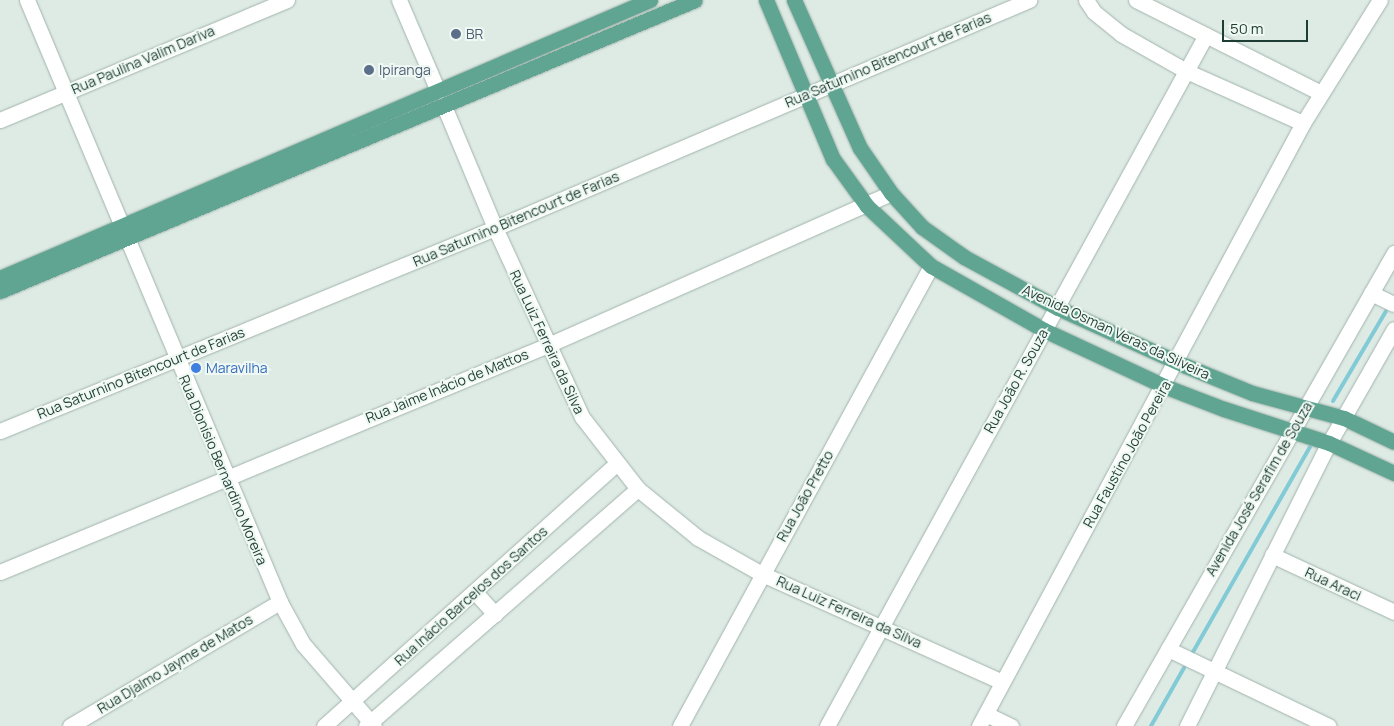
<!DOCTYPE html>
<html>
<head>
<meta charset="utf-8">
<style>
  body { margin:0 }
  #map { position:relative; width:1394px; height:726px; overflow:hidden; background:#deebe5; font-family:Manrope,sans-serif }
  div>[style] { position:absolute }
  .stream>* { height:4px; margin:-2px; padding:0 2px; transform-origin:2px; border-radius:2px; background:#81cad6 }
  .roads { filter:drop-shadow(0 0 1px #a1b3ac) drop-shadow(0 0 1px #a1b3ac) }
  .minor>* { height:15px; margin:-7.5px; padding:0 7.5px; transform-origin:7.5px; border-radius:7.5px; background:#fff }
  .major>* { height:15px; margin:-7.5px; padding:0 7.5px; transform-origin:7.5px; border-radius:7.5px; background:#5fa592 }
  .dots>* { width:14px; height:14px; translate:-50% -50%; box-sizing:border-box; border:2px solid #eff8f3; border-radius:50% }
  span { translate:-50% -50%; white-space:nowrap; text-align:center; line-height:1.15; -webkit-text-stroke:4px #eff8f3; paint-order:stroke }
  .service-label { font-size:14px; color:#4e5e75 }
  .left { translate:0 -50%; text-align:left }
  .street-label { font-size:14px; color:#1e3d34 }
  .shop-label { font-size:14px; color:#366cbe }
  .scale { position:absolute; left:1222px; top:20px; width:86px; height:22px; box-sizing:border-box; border:2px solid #1e3d34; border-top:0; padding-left:6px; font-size:15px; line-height:18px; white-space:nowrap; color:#1e3d34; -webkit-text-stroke:4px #eff8f3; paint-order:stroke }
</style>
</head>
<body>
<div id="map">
  <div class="stream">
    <div style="left:1333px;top:401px;width:104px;rotate:-59.5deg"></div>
    <div style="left:1193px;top:652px;width:236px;rotate:-60.3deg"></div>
    <div style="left:1151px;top:726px;width:67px;rotate:-60.4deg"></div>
  </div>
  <div class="roads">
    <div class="minor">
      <div style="left:27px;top:0;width:653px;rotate:67.2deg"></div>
      <div style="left:280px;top:602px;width:48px;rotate:61.3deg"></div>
      <div style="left:303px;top:644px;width:108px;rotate:49.1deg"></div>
      <div style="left:399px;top:0;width:99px;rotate:66.8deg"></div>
      <div style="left:1086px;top:0;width:14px;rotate:56deg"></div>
      <div style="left:1094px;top:12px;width:35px;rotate:39deg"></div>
      <div style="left:1121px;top:34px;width:75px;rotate:29.6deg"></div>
      <div style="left:1186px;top:71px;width:128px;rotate:24deg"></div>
      <div style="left:1136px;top:0;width:207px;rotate:26.7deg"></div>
      <div style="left:444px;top:106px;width:132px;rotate:67.3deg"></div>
      <div style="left:495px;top:228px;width:208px;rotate:65.3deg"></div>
      <div style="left:582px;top:417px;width:91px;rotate:52.1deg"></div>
      <div style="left:638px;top:489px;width:77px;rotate:39.2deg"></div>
      <div style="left:698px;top:538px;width:73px;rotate:29.4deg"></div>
      <div style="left:762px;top:574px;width:263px;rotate:24.2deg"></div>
      <div style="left:0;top:120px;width:311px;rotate:-22.7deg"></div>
      <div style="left:1371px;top:293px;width:25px;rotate:26deg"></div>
      <div style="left:0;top:431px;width:535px;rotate:-22.3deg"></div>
      <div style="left:495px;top:228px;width:581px;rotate:-23.12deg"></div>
      <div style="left:1272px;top:555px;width:135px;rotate:25deg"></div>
      <div style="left:0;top:572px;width:593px;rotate:-22.5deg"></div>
      <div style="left:548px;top:345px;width:375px;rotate:-23.9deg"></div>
      <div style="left:475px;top:592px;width:30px;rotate:48deg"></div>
      <div style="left:1168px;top:649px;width:178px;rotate:25.6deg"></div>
      <div style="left:986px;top:714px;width:28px;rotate:26deg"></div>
      <div style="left:70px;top:726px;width:244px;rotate:-30.6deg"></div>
      <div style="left:324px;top:726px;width:392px;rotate:-41.9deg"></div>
      <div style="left:366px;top:726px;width:361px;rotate:-41.1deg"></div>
      <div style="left:680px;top:726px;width:524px;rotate:-61.38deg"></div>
      <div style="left:827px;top:726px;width:788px;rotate:-61.26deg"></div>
      <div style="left:979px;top:726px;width:685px;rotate:-61.75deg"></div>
      <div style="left:1303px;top:123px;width:145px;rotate:-58deg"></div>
      <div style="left:1124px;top:726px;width:545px;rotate:-60.28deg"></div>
      <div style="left:1187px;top:726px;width:317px;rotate:-63.4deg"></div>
      <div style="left:1329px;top:443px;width:131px;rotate:-60.3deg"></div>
    </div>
    <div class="major">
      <div style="left:766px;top:0;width:173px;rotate:67.2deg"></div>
      <div style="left:833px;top:159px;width:58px;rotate:54.1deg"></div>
      <div style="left:867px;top:206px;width:88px;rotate:43.2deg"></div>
      <div style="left:931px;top:266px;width:130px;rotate:29.5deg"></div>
      <div style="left:1044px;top:330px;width:132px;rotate:25deg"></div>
      <div style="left:1164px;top:386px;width:64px;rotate:21deg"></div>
      <div style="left:1224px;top:409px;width:110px;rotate:17.9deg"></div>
      <div style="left:1329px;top:443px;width:72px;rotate:24.8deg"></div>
      <div style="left:794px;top:0;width:162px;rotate:66deg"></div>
      <div style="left:860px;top:148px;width:55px;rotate:55.4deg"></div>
      <div style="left:891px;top:193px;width:46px;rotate:47.6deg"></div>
      <div style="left:922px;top:227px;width:52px;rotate:35.5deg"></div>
      <div style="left:964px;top:257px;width:107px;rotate:28.5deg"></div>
      <div style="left:1058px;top:308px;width:141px;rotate:24.4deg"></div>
      <div style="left:1186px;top:366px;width:71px;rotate:22.2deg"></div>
      <div style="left:1252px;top:393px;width:95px;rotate:15.2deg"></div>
      <div style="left:1344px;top:418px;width:55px;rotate:25.6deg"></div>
      <div style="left:0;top:278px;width:707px;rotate:-23.16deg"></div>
      <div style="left:0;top:291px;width:753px;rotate:-22.72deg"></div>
    </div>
  </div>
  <div class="dots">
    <div style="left:456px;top:34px;background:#5c6f8a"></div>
    <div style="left:369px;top:70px;background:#5c6f8a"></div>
    <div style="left:196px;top:368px;background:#3f7fe0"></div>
  </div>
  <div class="service-label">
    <span class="left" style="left:466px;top:34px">BR</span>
    <span class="left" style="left:379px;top:70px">Ipiranga</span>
  </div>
  <div class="street-label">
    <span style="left:143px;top:60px;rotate:-23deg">Rua Paulina Valim Dariva</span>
    <span style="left:888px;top:60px;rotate:-23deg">Rua Saturnino Bitencourt de Farias</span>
    <span style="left:516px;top:219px;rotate:-23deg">Rua Saturnino Bitencourt de Farias</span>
    <span style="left:1116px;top:332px;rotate:25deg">Avenida Osman Veras da Silveira</span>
    <span style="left:547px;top:342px;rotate:65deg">Rua Luiz Ferreira da Silva</span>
    <span style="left:141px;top:373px;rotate:-22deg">Rua Saturnino Bitencourt de Farias</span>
    <span style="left:1016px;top:381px;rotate:-61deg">Rua João R. Souza</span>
    <span style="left:447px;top:386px;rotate:-22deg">Rua Jaime Inácio de Mattos</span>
    <span style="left:1127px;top:454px;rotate:-61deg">Rua Faustino João Pereira</span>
    <span style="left:223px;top:470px;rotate:67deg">Rua Dionísio Bernardino Moreira</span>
    <span style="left:1259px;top:489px;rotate:-60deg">Avenida José Serafim de Souza</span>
    <span style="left:805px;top:496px;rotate:-61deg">Rua João Pretto</span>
    <span style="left:1333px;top:584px;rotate:25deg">Rua Araci</span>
    <span style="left:471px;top:596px;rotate:-42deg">Rua Inácio Barcelos dos Santos</span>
    <span style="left:849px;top:612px;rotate:24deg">Rua Luiz Ferreira da Silva</span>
    <span style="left:175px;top:664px;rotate:-31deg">Rua Djalmo Jayme de Matos</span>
  </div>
  <div class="shop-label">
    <span class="left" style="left:206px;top:368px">Maravilha</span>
  </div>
  <div class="scale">50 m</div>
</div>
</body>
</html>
